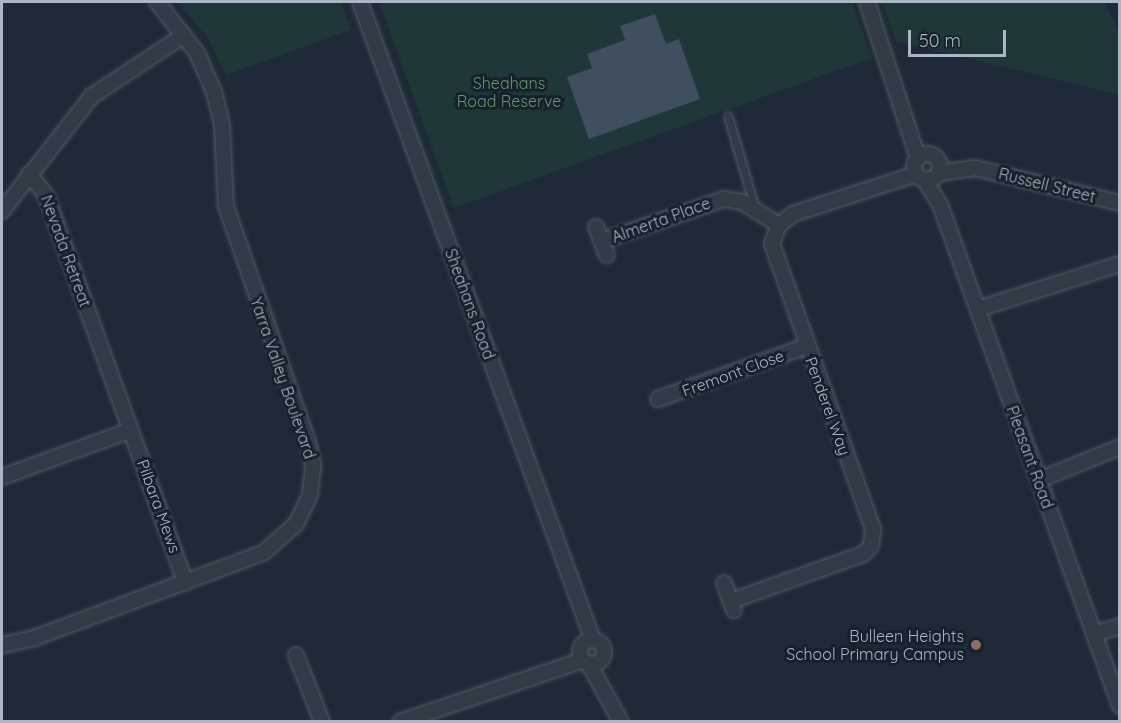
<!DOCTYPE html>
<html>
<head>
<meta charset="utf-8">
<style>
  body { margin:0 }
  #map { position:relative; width:1121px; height:723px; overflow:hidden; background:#1e2a37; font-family:Quicksand,sans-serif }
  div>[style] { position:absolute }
  .green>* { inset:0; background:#1f3738 }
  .building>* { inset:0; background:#404f5f }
  .roads { filter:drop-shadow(0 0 2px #4f5966) drop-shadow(0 0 2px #4f5966) }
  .lane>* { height:7px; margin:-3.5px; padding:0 3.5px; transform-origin:3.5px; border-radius:3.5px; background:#313c47 }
  .street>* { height:14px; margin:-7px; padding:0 7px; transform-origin:7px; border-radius:7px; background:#313c47 }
  .street>.ring { margin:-7px; padding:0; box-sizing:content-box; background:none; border:14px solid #313c47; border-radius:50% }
  .dots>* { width:16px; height:16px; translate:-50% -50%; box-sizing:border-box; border:3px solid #17212b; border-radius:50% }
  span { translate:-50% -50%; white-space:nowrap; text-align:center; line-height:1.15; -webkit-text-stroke:6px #17212b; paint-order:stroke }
  .park-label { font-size:16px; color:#61966a }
  .street-label { font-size:16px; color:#abb6c5 }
  .poi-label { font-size:16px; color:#abb6c5 }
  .right { translate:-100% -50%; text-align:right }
  .frame { position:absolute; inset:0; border:3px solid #abb6c5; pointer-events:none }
  .scale { position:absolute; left:908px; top:30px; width:98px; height:27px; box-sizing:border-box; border:3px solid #abb6c5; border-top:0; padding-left:8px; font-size:18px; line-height:21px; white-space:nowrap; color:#abb6c5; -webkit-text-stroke:4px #17212b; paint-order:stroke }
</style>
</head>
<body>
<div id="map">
  <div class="green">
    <div style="clip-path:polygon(178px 2px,341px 2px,351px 30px,226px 75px,209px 40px)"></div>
    <div style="clip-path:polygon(379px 2px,852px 2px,872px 58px,454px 208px)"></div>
    <div style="clip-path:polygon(882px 2px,1104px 3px,1119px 30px,1119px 95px,896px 41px)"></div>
  </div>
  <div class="building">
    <div style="clip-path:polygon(655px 14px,666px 44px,679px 39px,700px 99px,589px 139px,567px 77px,592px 68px,587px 54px,625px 40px,620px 26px)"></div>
  </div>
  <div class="roads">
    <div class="lane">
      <div style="left:728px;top:116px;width:97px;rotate:73.8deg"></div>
    </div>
    <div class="street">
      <div style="left:360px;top:2px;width:679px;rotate:69.94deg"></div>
      <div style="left:867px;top:2px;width:164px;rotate:71.9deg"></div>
      <div class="ring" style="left:914px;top:154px;width:12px;height:12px"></div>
      <div style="left:939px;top:173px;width:36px;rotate:-8deg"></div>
      <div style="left:975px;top:168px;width:149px;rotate:13.6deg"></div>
      <div style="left:29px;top:174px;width:27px;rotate:51deg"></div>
      <div style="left:46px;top:195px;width:412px;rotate:70.2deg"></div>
      <div style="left:925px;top:180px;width:31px;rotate:59deg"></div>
      <div style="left:941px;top:207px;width:530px;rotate:70.27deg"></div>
      <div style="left:2px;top:211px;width:146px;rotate:-52deg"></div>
      <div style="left:92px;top:96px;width:110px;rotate:-33.5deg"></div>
      <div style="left:596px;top:227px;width:30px;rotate:69deg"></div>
      <div style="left:602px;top:241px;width:129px;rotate:-19deg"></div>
      <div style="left:724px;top:199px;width:18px;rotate:9deg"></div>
      <div style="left:742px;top:202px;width:44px;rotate:31.9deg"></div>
      <div style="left:978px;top:309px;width:149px;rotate:-17.6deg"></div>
      <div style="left:658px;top:399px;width:158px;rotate:-19.6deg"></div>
      <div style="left:2px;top:477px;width:137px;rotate:-20deg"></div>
      <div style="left:1039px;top:480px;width:87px;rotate:-22.2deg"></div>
      <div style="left:724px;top:583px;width:29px;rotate:70deg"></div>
      <div style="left:731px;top:601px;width:140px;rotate:-19.6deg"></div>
      <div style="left:863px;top:554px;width:11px;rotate:-45deg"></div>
      <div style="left:871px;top:546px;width:17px;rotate:-83deg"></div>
      <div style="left:873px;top:529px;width:303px;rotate:-109.5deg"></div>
      <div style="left:772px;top:243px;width:19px;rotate:-69deg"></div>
      <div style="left:779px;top:225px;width:18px;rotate:-38deg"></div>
      <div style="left:793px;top:214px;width:129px;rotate:-18deg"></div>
      <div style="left:1094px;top:634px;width:27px;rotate:-17deg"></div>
      <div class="ring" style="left:580px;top:640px;width:10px;height:10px"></div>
      <div style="left:2px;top:645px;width:33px;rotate:-12deg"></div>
      <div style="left:34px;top:638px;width:244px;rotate:-20.4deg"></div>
      <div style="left:263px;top:553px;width:44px;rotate:-41.3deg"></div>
      <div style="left:296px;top:524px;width:32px;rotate:-64deg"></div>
      <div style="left:310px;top:495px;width:31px;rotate:-84deg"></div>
      <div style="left:313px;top:464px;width:26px;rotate:-103deg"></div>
      <div style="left:307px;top:439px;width:246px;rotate:-109.2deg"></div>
      <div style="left:226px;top:207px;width:83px;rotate:-92.8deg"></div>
      <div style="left:222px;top:124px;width:33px;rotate:-104deg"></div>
      <div style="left:214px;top:92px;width:43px;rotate:-113.6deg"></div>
      <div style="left:197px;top:53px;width:65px;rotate:-128.1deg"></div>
      <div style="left:296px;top:655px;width:72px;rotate:68.8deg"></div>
      <div style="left:589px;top:664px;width:66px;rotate:61.1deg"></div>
      <div style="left:400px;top:722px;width:193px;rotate:-18.7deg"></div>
    </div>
  </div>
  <div class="dots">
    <div style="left:976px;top:645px;background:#8d6e63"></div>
  </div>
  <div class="park-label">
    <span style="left:509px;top:92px">Sheahans<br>Road Reserve</span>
  </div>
  <div class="street-label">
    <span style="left:1047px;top:185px;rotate:14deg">Russell Street</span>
    <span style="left:661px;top:220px;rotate:-20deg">Almerta Place</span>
    <span style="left:66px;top:251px;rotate:70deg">Nevada Retreat</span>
    <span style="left:470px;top:304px;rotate:70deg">Sheahans Road</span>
    <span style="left:733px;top:373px;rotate:-20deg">Fremont Close</span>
    <span style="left:283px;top:378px;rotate:71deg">Yarra Valley Boulevard</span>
    <span style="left:828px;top:406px;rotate:70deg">Penderel Way</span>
    <span style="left:1030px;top:457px;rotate:70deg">Pleasant Road</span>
    <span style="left:159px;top:506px;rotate:70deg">Pilbara Mews</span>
  </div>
  <div class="poi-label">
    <span class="right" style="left:964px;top:645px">Bulleen Heights<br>School Primary Campus</span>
  </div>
  <div class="frame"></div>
  <div class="scale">50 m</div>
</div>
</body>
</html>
